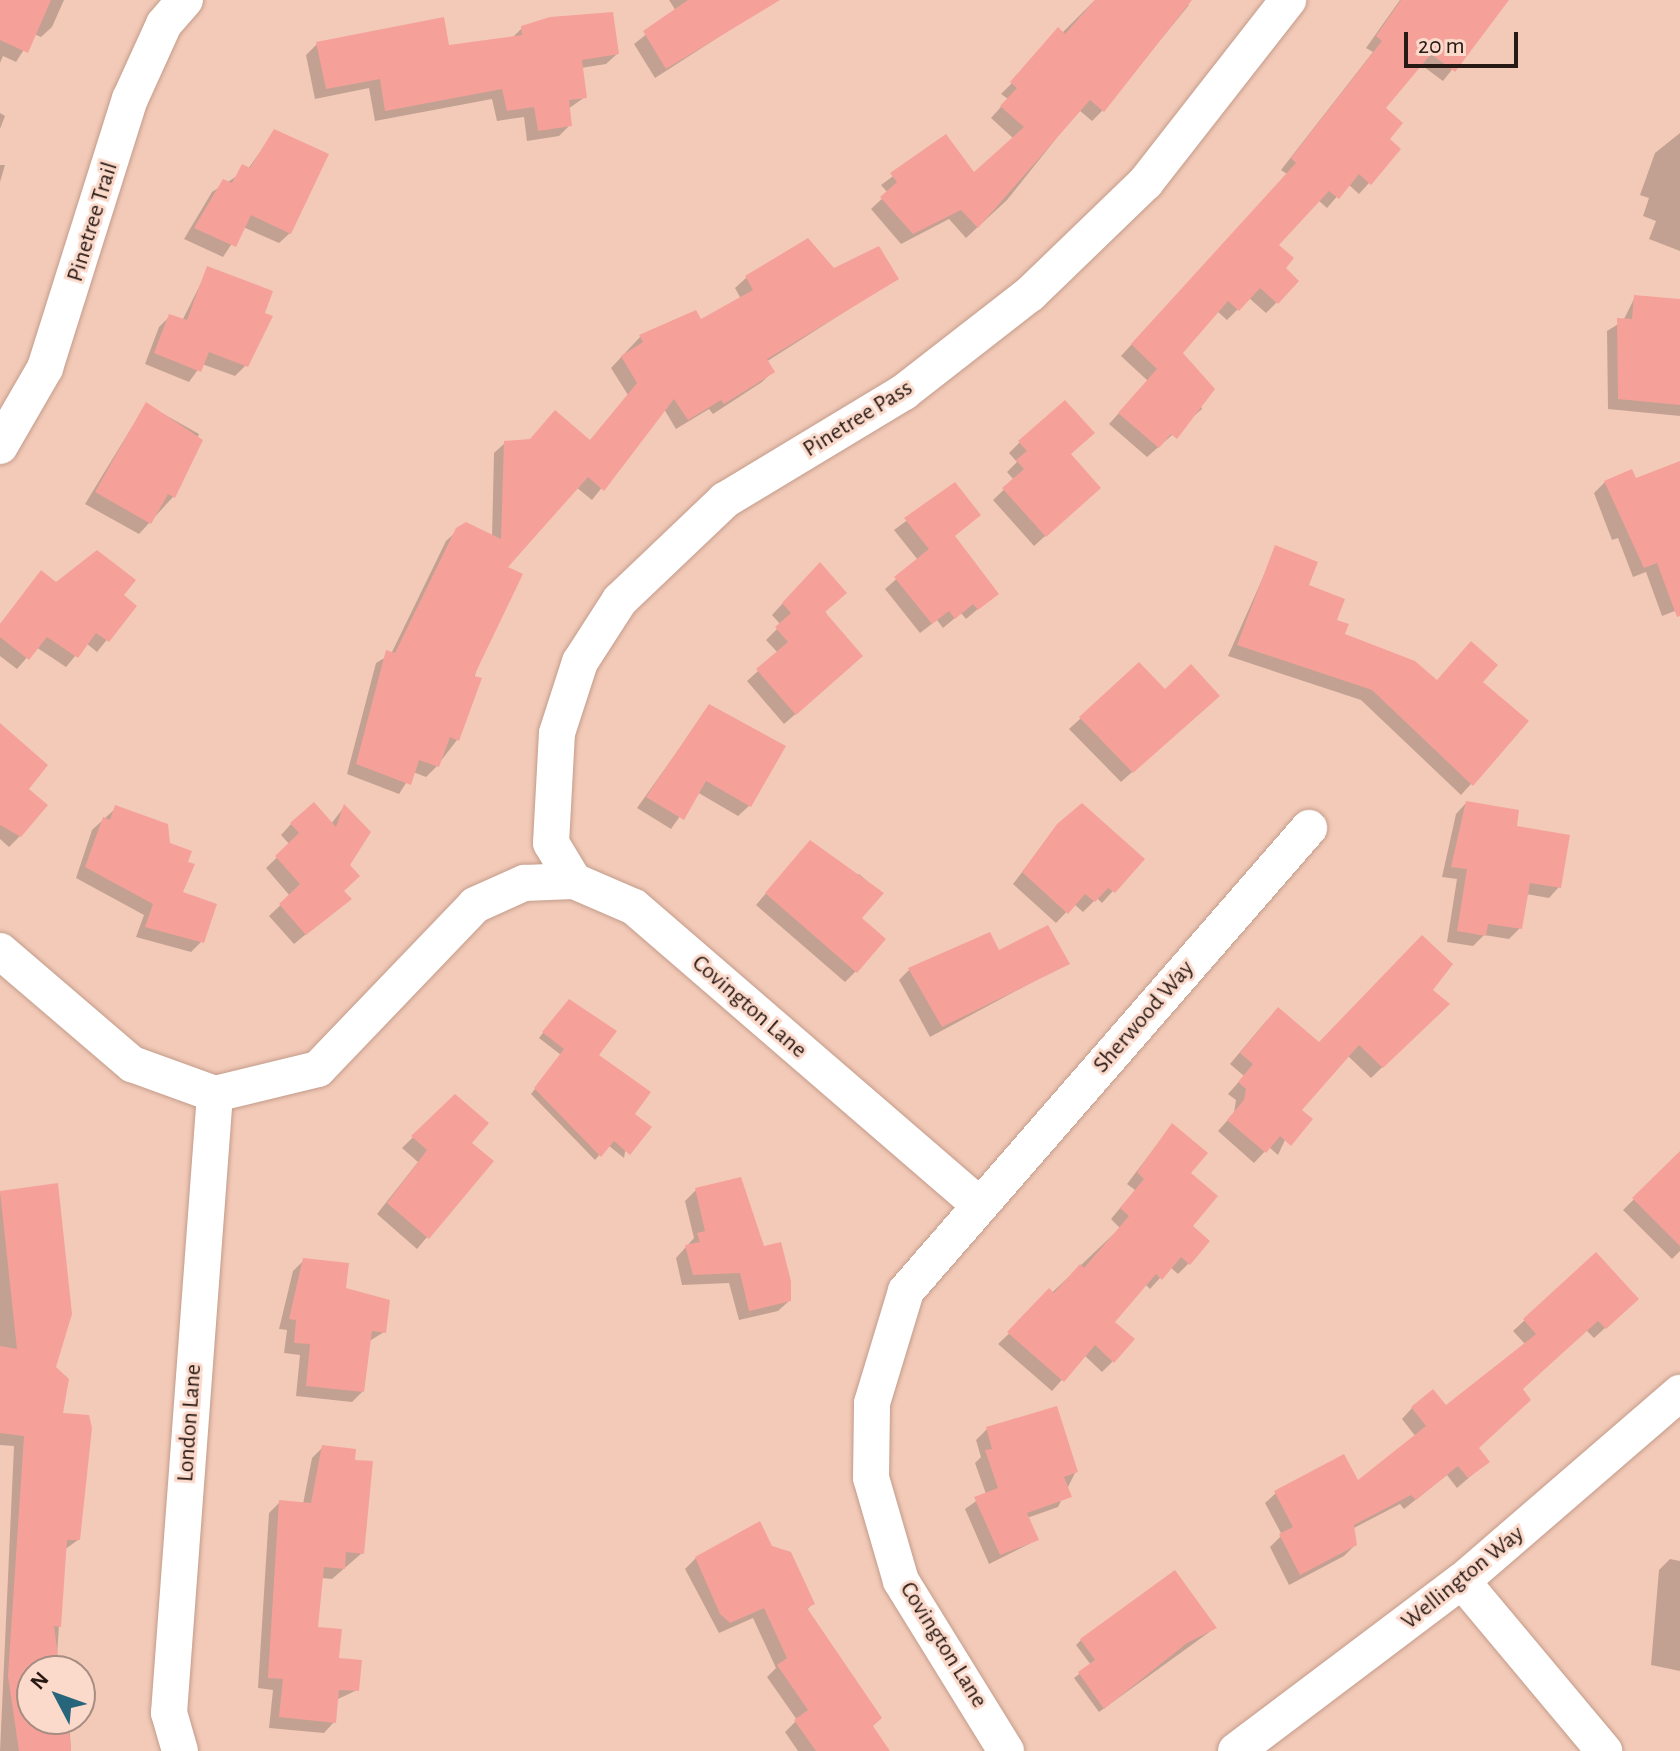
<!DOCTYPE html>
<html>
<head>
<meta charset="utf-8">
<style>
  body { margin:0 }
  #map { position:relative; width:1680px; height:1751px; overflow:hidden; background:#f3cab8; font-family:"Alegreya Sans",sans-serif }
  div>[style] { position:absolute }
  .shadow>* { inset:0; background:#0003 }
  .building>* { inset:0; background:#f5a19a }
  .roads { filter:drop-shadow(0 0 2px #c39c8b) drop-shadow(0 0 2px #c39c8b) }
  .street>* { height:36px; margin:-18px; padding:0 18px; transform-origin:18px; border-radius:18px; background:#fff }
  span { translate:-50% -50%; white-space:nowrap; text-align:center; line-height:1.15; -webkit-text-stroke:6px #fbd9cb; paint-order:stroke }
  .street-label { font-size:24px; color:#271913 }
  .north { position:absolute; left:16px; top:1655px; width:80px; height:80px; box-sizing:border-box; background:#fbd9cb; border:2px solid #a68c81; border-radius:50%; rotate:311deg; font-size:22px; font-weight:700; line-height:32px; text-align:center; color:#271913 }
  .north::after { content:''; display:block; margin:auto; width:28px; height:36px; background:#27657b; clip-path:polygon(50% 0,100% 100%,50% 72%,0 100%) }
  .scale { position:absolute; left:1404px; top:32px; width:114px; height:36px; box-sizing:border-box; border:4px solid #271913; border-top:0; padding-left:10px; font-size:24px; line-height:28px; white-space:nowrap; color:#271913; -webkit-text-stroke:6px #fbd9cb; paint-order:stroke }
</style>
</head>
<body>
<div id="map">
  <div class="shadow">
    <div style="clip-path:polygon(0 0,64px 0,52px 27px,41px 37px,34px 34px,16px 62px,3px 56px,0 63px)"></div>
    <div style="clip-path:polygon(669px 0,749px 0,756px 13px,655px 78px,634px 44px,676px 11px)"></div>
    <div style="clip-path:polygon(1095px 0,1189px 5px,1103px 110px,1092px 121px,1079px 110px,1007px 200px,966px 238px,949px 219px,901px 244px,871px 209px,888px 193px,881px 185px,946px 137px,973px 175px,1014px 139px,991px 118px,1008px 99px,1001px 94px)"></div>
    <div style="clip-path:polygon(1400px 0,1507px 0,1443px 81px,1420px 64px,1384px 109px,1387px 139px,1369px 183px,1359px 194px,1348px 184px,1327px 208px,1318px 200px,1276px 245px,1283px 268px,1277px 302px,1266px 313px,1249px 298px,1227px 320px,1217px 311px,1180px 353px,1202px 409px,1147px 457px,1109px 424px,1148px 381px,1121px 356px,1287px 174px,1281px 170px,1373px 52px,1366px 48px)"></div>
    <div style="clip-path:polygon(522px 28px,617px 54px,606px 64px,581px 68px,585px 97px,568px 109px,570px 125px,559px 136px,527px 141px,524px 117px,497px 121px,492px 99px,375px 121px,369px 88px,315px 99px,306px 55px,317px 44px,448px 48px,512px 38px)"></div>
    <div style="clip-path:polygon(0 113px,5px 116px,0 129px)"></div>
    <div style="clip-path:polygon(275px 131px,290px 233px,279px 243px,243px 227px,223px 257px,184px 239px,212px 192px,248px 169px)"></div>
    <div style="clip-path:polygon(1680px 133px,1680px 251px,1649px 239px,1656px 221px,1643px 216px,1649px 198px,1640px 195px,1655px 153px)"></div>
    <div style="clip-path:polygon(0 165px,5px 165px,0 182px)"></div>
    <div style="clip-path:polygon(807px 241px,833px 270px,896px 279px,766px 362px,772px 372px,762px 382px,713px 414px,709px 409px,676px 429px,664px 409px,592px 500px,576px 487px,505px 567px,457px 740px,437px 766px,426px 777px,413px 772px,399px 794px,347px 774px,376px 663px,391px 654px,446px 541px,458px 530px,492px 537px,494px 453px,505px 443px,589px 442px,628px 395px,611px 368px,640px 337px,700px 321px,741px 299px,735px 288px,746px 278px)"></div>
    <div style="clip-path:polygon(208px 269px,246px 365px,235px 376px,202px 364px,189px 382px,145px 364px,159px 327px,170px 316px,182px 321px)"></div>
    <div style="clip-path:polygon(1635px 297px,1680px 301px,1680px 416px,1608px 409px,1607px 331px,1623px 321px)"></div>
    <div style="clip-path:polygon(146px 404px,199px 434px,173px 497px,139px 534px,85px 504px)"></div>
    <div style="clip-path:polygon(1020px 442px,1069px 455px,1088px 498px,1034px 546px,993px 500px,1014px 480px,1007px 472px,1017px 462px,1009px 453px)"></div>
    <div style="clip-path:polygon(1680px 463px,1680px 609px,1662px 616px,1646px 572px,1633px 577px,1618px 538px,1612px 540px,1594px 493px,1605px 482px,1634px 481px)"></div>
    <div style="clip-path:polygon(955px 485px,953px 537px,996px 594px,966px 619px,961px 613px,943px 628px,937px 620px,920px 633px,885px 589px,918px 560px,894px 530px)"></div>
    <div style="clip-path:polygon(1276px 548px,1343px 635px,1437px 682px,1480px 682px,1471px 784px,1461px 795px,1361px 700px,1228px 656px)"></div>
    <div style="clip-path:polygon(41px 573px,56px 585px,121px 596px,134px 606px,97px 652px,86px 643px,66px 667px,36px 647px,17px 669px,0 656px,0 624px)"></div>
    <div style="clip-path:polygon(809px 575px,850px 667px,784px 724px,747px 681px,778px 653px,766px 640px,781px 625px,772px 615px)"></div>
    <div style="clip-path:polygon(1139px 665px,1164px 692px,1206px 706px,1121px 782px,1069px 729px)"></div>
    <div style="clip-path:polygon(709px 707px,749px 806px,738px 816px,697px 792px,671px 829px,637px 808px)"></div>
    <div style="clip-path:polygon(0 726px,20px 836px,9px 847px,0 839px)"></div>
    <div style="clip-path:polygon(1466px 803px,1514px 827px,1559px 887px,1549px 898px,1526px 894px,1520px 928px,1509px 939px,1484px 935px,1473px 946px,1447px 942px,1457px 879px,1442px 877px,1456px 814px)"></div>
    <div style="clip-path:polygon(344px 807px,341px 891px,349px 899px,294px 944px,269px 916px,290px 896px,266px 868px,290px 845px,281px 835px,291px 824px,331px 824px)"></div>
    <div style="clip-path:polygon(116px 808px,180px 893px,202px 941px,191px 952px,136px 937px,144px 915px,76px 878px,92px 830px)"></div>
    <div style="clip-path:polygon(1058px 825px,1142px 859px,1102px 903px,1097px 898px,1083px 912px,1074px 904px,1056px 923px,1013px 884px)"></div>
    <div style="clip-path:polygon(800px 853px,853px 880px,859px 874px,881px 893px,859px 919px,856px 971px,845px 982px,756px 905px)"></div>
    <div style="clip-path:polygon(998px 952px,1068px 963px,930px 1037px,899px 980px,910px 969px)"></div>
    <div style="clip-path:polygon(1431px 990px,1447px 1005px,1371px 1078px,1347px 1055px,1299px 1110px,1278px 1155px,1269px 1147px,1254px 1163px,1218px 1131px,1234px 1113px,1236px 1100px,1228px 1094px,1244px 1076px,1230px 1064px,1267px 1020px,1319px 1044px)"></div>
    <div style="clip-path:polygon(564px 1007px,632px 1114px,624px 1158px,608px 1145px,595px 1160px,531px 1094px,561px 1055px,539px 1038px)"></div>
    <div style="clip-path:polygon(455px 1096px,469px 1143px,491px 1161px,417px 1249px,377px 1214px,418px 1162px,402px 1148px)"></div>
    <div style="clip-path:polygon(1172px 1125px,1188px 1173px,1189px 1263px,1178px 1274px,1170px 1267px,1150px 1289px,1145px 1284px,1112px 1322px,1113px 1361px,1102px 1372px,1084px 1355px,1052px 1391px,998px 1344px,1120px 1228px,1111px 1219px,1135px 1190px,1127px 1184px)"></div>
    <div style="clip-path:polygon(1680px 1154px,1680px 1251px,1672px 1259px,1623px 1210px)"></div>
    <div style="clip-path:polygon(56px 1186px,54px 1368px,78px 1540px,64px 1550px,56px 1671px,32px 1671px,32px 1719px,69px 1719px,71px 1751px,0 1751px,14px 1446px,0 1445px,0 1193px)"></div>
    <div style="clip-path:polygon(696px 1190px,763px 1248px,789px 1301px,778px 1311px,739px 1320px,729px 1283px,682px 1285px,676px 1258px,694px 1238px,685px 1201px)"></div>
    <div style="clip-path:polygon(1596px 1255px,1626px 1309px,1594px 1338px,1586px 1330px,1521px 1390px,1477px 1448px,1487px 1462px,1457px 1488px,1447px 1475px,1404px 1509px,1400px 1504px,1352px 1529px,1355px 1545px,1344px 1556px,1289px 1585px,1270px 1547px,1282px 1535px,1265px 1503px,1276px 1493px,1357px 1484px,1416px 1437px,1402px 1419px,1412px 1408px,1445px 1408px,1526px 1345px,1513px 1331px)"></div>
    <div style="clip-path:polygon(304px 1260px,384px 1332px,368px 1342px,363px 1391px,352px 1402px,296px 1396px,300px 1355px,284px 1353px,287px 1330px,279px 1329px,293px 1271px)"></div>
    <div style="clip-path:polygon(987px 1429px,1076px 1471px,1058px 1507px,1027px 1518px,1037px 1540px,989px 1564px,965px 1509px,986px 1494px,975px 1463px,981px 1457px,976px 1440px)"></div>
    <div style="clip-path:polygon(323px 1447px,362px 1553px,332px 1579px,321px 1578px,316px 1628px,357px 1690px,336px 1700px,334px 1722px,324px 1733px,269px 1728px,273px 1690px,258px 1688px,269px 1513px,280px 1502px,303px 1504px,312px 1458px)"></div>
    <div style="clip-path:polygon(771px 1548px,812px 1604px,806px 1611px,875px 1751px,798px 1751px,785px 1732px,797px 1720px,767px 1677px,776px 1668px,753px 1618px,719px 1633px,685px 1569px,696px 1558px)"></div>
    <div style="clip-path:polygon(1670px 1559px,1680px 1561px,1680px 1671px,1651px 1665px,1659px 1570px)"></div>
    <div style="clip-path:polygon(1215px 1628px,1099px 1712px,1074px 1678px,1091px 1665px,1076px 1645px,1081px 1640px)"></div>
  </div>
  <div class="building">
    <div style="clip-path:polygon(0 0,51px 0,28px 53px,0 40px)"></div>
    <div style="clip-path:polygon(688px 0,780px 0,666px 69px,643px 31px)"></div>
    <div style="clip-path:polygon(1095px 0,1192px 0,1104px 112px,1090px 100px,978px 228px,961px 210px,913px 234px,880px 197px,897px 182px,890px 173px,946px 134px,974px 172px,1024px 127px,1000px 106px,1017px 88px,1010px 82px,1058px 27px,1065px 34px)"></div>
    <div style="clip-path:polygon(1401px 0,1509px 0,1455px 72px,1431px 54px,1386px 108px,1403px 123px,1390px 139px,1401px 149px,1371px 185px,1359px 174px,1339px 199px,1329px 191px,1279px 245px,1294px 258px,1286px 268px,1299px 281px,1278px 304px,1260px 288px,1239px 311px,1228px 301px,1183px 353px,1215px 389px,1177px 439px,1171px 434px,1159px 448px,1118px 413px,1157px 369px,1131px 344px,1296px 163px,1291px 158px,1382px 41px,1376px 36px)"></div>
    <div style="clip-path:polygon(613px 12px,619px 54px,582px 60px,587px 98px,569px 100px,572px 126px,538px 131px,534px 107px,507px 111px,502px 89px,385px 111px,380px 79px,326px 89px,316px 42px,444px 17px,449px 45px,522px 35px,521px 26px,550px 17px)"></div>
    <div style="clip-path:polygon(274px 129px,329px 154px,291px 234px,251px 215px,236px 247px,194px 228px,223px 179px,232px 183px,242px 164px,250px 168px)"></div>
    <div style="clip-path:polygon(808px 238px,834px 268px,879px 246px,899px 279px,767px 359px,775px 372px,724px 404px,721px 400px,688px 420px,674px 399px,604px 491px,588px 477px,508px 567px,523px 574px,474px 676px,482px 678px,459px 741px,450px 737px,439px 767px,419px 760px,411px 785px,356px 764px,386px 650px,395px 653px,456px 528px,466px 522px,501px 539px,504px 441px,530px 439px,555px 410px,590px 440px,637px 383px,621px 356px,643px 342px,639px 335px,696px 310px,701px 319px,753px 290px,745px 276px)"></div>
    <div style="clip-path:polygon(207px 266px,273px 291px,265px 313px,273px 316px,248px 367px,209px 352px,201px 372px,154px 353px,169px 314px,187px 320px)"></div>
    <div style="clip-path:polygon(1634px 295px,1680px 299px,1680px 405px,1618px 399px,1617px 318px,1632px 319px)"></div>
    <div style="clip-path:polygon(1065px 400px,1095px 433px,1071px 454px,1101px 488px,1046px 537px,1002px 488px,1024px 469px,1016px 460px,1027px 451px,1018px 441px)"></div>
    <div style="clip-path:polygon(146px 402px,203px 440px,175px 498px,168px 494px,151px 524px,95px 492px)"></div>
    <div style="clip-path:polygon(1680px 461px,1680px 616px,1677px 617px,1657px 563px,1644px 568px,1604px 481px,1632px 469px,1636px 478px)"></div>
    <div style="clip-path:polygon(955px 482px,981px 515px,955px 536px,999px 594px,978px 610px,973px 604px,955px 619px,949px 611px,932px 624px,894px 577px,929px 549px,904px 518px)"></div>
    <div style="clip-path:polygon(1275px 545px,1318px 562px,1309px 585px,1345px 599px,1337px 620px,1349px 624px,1345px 634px,1415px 661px,1437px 680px,1471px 641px,1498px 665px,1483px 682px,1529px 721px,1473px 786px,1372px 690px,1237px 645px)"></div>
    <div style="clip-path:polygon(97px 550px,136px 580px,124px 595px,137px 606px,109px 642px,96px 633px,78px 658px,47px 637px,29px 660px,0 637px,0 624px,41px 570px,56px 582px)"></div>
    <div style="clip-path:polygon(820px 562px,847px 593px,825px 612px,863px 656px,796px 715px,756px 669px,788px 642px,775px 627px,791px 613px,782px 603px)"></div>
    <div style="clip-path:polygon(1139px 662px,1165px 689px,1191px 664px,1220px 696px,1133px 773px,1079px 717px)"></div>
    <div style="clip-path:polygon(709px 704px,786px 746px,751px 807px,706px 781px,684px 820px,646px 797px)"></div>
    <div style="clip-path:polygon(0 723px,48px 765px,29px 789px,48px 805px,21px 837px,0 825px)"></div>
    <div style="clip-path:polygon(1466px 801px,1519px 810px,1517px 826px,1570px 835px,1561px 888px,1530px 883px,1522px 929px,1488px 924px,1486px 936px,1457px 931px,1467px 869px,1451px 867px)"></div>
    <div style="clip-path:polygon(314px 802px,336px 827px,344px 804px,371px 832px,350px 865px,360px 876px,344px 891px,352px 899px,306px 935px,279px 904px,300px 884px,275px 856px,299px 833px,290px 823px)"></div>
    <div style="clip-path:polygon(1082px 803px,1145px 859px,1115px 893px,1108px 888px,1095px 902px,1085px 894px,1068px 914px,1022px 872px,1057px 824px)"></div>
    <div style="clip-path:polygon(115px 805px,168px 824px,170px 843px,192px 851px,188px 862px,195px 864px,183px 892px,217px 904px,204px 943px,145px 927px,153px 904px,85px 867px,103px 817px,110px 820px)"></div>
    <div style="clip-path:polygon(810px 840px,884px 893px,862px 918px,886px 939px,857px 973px,765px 893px)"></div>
    <div style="clip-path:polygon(1048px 925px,1070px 964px,942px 1027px,908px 968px,990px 932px,999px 950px)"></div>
    <div style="clip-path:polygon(1422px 935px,1453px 964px,1433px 990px,1450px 1004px,1383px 1068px,1359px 1045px,1302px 1110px,1313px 1119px,1291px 1146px,1280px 1136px,1266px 1153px,1227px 1120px,1244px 1100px,1246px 1089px,1238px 1082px,1253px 1064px,1240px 1053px,1278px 1007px,1319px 1042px)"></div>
    <div style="clip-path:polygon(569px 999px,617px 1031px,599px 1055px,651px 1092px,635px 1114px,652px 1127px,630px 1155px,614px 1141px,601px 1157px,534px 1088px,564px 1049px,542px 1032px)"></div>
    <div style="clip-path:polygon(455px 1094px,489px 1123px,472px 1143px,494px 1161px,429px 1239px,387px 1203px,427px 1150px,411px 1136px)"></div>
    <div style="clip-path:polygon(1172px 1123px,1208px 1153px,1191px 1173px,1218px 1196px,1193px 1226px,1210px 1241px,1190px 1265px,1181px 1257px,1162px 1280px,1156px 1274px,1115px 1322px,1135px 1339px,1114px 1363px,1095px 1345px,1064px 1382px,1007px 1332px,1049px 1288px,1054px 1293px,1080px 1264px,1084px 1268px,1129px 1216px,1120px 1208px,1144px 1179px,1137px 1172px)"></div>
    <div style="clip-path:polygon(1680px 1151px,1680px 1246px,1632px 1198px)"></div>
    <div style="clip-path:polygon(741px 1177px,764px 1246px,781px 1242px,791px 1281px,791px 1301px,749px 1311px,740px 1273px,693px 1275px,685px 1245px,700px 1242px,697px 1233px,705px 1231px,695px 1188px)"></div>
    <div style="clip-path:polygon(58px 1183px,72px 1314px,56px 1367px,69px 1379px,63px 1413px,89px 1415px,92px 1428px,80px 1540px,67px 1540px,61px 1627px,54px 1626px,60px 1671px,32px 1671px,32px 1719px,68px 1719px,71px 1751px,19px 1751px,8px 1676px,24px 1436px,0 1433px,0 1346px,17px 1349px,0 1191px)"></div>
    <div style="clip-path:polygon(1596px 1252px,1639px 1299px,1606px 1329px,1598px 1321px,1523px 1389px,1531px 1400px,1479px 1448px,1490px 1462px,1468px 1478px,1458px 1466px,1416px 1500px,1411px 1495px,1354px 1525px,1357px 1545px,1300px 1575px,1279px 1534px,1293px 1527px,1274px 1491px,1344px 1454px,1358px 1480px,1426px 1426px,1411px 1407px,1433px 1389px,1446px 1405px,1536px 1334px,1523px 1319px)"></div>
    <div style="clip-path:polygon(303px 1258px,349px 1263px,346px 1288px,390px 1300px,386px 1333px,372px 1331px,364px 1392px,306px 1386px,310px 1344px,294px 1343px,296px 1320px,289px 1319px)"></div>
    <div style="clip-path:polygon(1057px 1406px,1078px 1472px,1064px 1477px,1072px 1497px,1027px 1513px,1039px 1540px,1000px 1555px,974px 1497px,998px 1488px,985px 1450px,992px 1449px,986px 1427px)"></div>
    <div style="clip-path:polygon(322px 1445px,356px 1449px,355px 1460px,373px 1461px,364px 1554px,346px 1552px,345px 1569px,324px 1567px,318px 1627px,342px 1629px,339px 1658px,362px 1660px,359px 1691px,339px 1690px,336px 1723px,279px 1717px,283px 1679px,268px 1678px,279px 1500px,311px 1503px)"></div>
    <div style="clip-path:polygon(760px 1521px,772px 1546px,791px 1552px,815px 1604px,807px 1608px,882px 1718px,873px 1726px,890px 1751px,816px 1751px,794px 1720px,808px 1710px,777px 1665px,787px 1658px,764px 1608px,730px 1623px,720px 1614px,695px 1557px)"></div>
    <div style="clip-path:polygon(1175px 1570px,1217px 1628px,1187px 1643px,1104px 1709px,1078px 1672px,1095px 1660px,1080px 1639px)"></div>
  </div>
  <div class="roads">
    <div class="street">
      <div style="left:0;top:446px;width:90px;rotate:-60deg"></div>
      <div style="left:45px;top:368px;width:282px;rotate:-72.5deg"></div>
      <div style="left:130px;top:99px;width:82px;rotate:-65.6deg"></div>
      <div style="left:164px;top:24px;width:32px;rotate:-49deg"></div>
      <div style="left:574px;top:881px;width:44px;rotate:-121.2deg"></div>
      <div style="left:551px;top:843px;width:110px;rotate:-86.9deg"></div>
      <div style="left:557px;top:733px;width:75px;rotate:-72.1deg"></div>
      <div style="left:580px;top:662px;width:74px;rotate:-57.2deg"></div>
      <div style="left:620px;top:600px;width:145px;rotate:-43.6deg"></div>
      <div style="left:725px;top:500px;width:209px;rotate:-31.1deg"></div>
      <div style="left:904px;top:392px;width:160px;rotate:-37.9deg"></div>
      <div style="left:1030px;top:294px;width:161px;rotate:-44deg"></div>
      <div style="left:1146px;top:182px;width:231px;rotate:-52deg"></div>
      <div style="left:0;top:951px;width:174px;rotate:40.6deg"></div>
      <div style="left:132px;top:1064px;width:88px;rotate:19.9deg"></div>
      <div style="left:215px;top:1094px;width:106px;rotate:-13.6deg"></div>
      <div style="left:318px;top:1069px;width:227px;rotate:-46.2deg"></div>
      <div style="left:475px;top:905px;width:54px;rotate:-24.2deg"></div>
      <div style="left:524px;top:883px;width:50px;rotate:-2.3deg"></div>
      <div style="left:574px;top:881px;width:65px;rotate:23.4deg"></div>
      <div style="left:634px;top:907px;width:456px;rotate:40.8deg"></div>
      <div style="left:1462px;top:1581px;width:222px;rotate:50.1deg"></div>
      <div style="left:180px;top:1751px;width:40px;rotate:-106deg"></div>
      <div style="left:169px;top:1713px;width:621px;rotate:-85.75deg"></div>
      <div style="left:1006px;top:1751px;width:200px;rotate:-121.7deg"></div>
      <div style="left:901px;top:1581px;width:107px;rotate:-106.2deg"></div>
      <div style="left:871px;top:1478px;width:75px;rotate:-89.2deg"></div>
      <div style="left:872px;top:1403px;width:117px;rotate:-73.1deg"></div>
      <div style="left:906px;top:1291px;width:614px;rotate:-48.96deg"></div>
      <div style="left:1236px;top:1751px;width:283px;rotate:-37deg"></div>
      <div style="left:1462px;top:1581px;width:288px;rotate:-40.8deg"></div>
    </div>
  </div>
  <div class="street-label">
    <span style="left:93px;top:222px;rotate:-73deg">Pinetree Trail</span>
    <span style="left:858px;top:419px;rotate:-32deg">Pinetree Pass</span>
    <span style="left:749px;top:1007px;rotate:41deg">Covington Lane</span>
    <span style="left:1144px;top:1017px;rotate:-49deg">Sherwood Way</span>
    <span style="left:190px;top:1423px;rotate:-86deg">London Lane</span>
    <span style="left:1463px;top:1578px;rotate:-39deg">Wellington Way</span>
    <span style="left:943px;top:1645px;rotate:58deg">Covington Lane</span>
  </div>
  <div class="north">N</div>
  <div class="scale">20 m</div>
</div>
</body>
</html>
